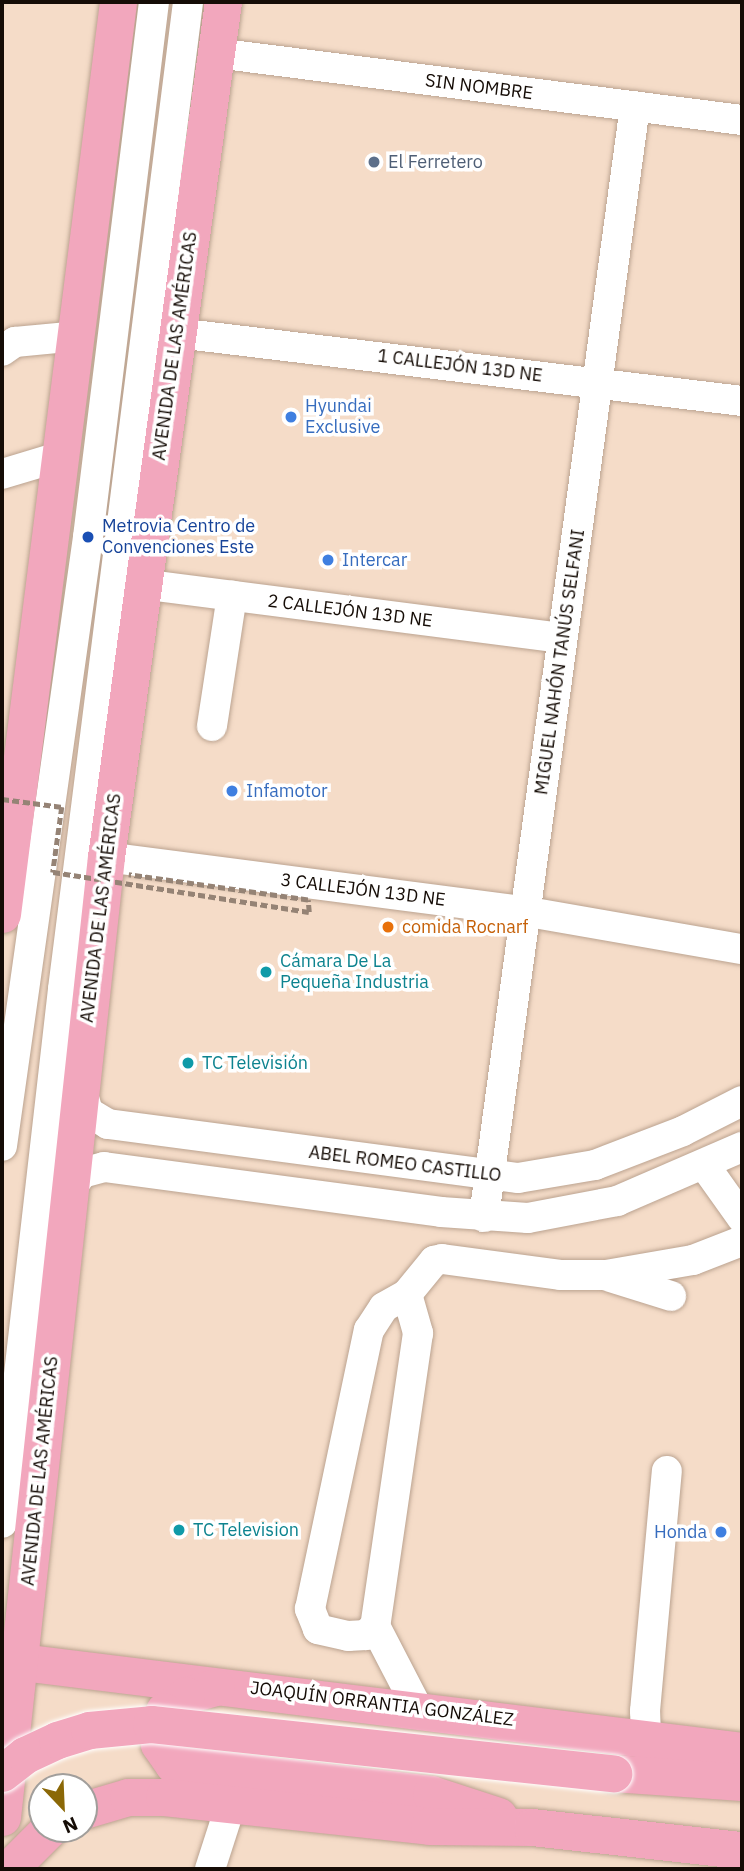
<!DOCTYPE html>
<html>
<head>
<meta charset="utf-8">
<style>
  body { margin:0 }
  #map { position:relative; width:744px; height:1871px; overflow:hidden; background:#f5dcc8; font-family:"IBM Plex Sans",sans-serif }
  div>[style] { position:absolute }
  .roads { filter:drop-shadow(0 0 2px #bba390) drop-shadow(0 0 2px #bba390) }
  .minor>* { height:30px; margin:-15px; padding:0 15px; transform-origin:15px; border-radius:15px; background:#fff }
  .major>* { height:37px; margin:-18.5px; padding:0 18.5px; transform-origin:18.5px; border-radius:18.5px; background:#f2a7bd }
  .path-bridge>* { height:4.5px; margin-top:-2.25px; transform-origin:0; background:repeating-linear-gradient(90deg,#958375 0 7px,transparent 0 10.5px) }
  .bridges { filter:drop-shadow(0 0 2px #fff) drop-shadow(0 0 2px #fff) }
  .major-bridge>* { height:37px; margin:-18.5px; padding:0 18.5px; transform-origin:18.5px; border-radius:18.5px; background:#f2a7bd }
  .dots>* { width:19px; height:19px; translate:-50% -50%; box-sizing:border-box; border:4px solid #fff; border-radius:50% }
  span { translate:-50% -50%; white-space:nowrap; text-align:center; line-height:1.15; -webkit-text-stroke:7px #fff; paint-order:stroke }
  .street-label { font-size:18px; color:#150c06 }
  .service-label { font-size:18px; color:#4e5e75 }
  .left { translate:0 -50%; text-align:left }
  .shop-label { font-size:18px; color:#366cbe }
  .right { translate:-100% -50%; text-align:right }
  .transit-label { font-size:18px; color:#164399 }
  .food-label { font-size:18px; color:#c56008 }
  .culture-label { font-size:18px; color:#0d838f }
  .frame { position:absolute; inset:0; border:4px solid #150c06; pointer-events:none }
  .north { position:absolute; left:28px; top:1773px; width:70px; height:70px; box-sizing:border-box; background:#fff; border:2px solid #a19e9b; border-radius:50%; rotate:157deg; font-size:19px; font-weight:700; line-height:28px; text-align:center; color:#150c06 }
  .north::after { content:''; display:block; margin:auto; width:24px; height:32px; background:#8b6807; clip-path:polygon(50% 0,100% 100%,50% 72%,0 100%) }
</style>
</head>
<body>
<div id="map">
  <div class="roads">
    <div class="minor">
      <div style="left:216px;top:53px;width:530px;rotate:7.26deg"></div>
      <div style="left:177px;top:333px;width:569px;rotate:6.86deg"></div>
      <div style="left:2px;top:351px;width:16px;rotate:-35deg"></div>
      <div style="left:15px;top:342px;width:62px;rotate:-5.5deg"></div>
      <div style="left:2px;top:474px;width:63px;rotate:-16.7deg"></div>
      <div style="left:141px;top:584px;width:422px;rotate:7.3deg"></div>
      <div style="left:212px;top:726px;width:132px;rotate:-81.3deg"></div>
      <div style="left:106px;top:857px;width:427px;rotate:7.4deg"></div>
      <div style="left:529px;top:912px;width:216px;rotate:9.9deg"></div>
      <div style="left:80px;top:1084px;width:29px;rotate:74deg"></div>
      <div style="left:88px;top:1112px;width:23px;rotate:31deg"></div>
      <div style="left:108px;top:1124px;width:414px;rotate:7.5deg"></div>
      <div style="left:518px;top:1178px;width:78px;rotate:-9.6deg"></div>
      <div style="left:595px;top:1165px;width:94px;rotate:-21.1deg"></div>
      <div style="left:683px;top:1131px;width:66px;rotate:-27deg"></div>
      <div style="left:2px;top:1146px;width:615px;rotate:-81.96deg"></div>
      <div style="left:88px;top:537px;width:539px;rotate:-82.97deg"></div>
      <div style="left:705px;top:1166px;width:64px;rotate:54.6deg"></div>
      <div style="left:67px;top:1194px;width:26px;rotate:-54deg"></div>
      <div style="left:82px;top:1173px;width:23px;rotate:-15deg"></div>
      <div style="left:104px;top:1167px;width:340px;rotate:7.6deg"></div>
      <div style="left:441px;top:1212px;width:87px;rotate:3.9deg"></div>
      <div style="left:528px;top:1218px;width:91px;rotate:-10.8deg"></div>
      <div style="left:617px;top:1201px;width:136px;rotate:-23.4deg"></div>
      <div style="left:484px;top:1217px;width:1121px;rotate:-82.26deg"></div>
      <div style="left:610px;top:1277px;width:64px;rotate:17.3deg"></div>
      <div style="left:407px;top:1294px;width:41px;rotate:74.2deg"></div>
      <div style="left:418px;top:1333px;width:296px;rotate:98.3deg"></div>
      <div style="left:375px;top:1626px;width:13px;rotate:135deg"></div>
      <div style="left:366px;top:1635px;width:18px;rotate:177deg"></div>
      <div style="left:348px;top:1636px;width:31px;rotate:-167deg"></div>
      <div style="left:318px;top:1629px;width:22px;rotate:-112deg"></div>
      <div style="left:310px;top:1609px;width:285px;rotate:-78.1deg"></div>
      <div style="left:369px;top:1330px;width:27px;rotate:-57deg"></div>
      <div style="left:384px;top:1307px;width:26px;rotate:-29deg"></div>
      <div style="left:407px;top:1294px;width:43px;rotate:-50.7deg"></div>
      <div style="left:434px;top:1261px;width:8px;rotate:-14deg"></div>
      <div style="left:442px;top:1259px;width:119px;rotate:7.7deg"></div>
      <div style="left:560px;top:1275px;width:46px"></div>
      <div style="left:606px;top:1275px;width:88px;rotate:-9.8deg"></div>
      <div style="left:693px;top:1260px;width:53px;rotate:-21.2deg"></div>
      <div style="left:2px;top:1523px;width:537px;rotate:-83.48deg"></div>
      <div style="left:63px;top:989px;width:995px;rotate:-82.78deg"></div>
      <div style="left:375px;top:1626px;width:93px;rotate:62.6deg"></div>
      <div style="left:646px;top:1737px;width:26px;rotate:-92deg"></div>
      <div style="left:645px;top:1711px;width:241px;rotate:-84.8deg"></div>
      <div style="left:210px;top:1869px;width:68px;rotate:-72.1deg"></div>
    </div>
    <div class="major">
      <div style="left:2px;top:914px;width:919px;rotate:-82.75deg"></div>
      <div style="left:21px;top:1662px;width:726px;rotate:7.04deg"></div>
      <div style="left:216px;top:1687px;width:31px;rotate:165deg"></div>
      <div style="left:186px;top:1695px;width:27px;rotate:144deg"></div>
      <div style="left:164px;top:1711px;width:33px;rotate:99deg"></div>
      <div style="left:159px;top:1744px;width:24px;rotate:55deg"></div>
      <div style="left:173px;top:1764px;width:260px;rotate:6.6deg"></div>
      <div style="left:431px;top:1794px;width:71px;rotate:18.2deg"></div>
      <div style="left:613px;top:1773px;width:129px;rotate:4deg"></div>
      <div style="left:84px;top:1810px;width:46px;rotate:-16.5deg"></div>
      <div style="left:128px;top:1797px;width:36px"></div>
      <div style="left:164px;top:1797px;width:267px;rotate:6.2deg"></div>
      <div style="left:429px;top:1826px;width:103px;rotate:0.6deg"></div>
      <div style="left:532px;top:1827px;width:211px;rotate:6.3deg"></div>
      <div style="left:2px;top:1817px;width:966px;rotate:-83.82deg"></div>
      <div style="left:106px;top:857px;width:863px;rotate:-82.21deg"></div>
      <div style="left:9px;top:1869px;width:57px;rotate:-45deg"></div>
    </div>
  </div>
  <div class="path-bridge">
    <div style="left:2px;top:799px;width:61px;rotate:7.6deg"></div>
    <div style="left:62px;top:807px;width:66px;rotate:97.9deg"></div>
    <div style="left:53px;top:872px;width:259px;rotate:8.9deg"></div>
    <div style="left:309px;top:912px;width:12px;rotate:-95deg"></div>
    <div style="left:308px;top:900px;width:181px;rotate:-172deg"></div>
  </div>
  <div class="bridges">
    <div class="major-bridge">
      <div style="left:2px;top:1773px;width:29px;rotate:-38deg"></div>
      <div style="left:25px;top:1755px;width:35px;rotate:-25deg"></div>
      <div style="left:57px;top:1740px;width:34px;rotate:-17deg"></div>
      <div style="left:89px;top:1730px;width:62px;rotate:-5.5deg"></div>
      <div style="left:151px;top:1724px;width:465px;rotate:6.1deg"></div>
    </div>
  </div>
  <div class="dots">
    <div style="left:374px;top:162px;background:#5c6f8a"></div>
    <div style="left:291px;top:417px;background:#3f7fe0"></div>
    <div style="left:88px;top:537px;background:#1a4fb4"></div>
    <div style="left:328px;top:560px;background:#3f7fe0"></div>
    <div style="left:232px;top:791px;background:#3f7fe0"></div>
    <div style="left:388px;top:927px;background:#e8710a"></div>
    <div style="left:266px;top:972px;background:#0f9aa8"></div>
    <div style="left:188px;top:1063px;background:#0f9aa8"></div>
    <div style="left:179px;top:1530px;background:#0f9aa8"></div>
    <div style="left:721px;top:1532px;background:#3f7fe0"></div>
  </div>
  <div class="street-label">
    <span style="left:479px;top:87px;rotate:7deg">SIN NOMBRE</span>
    <span style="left:175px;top:346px;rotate:-82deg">AVENIDA DE LAS AMÉRICAS</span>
    <span style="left:460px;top:366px;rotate:7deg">1 CALLEJÓN 13D NE</span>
    <span style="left:350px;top:611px;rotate:7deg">2 CALLEJÓN 13D NE</span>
    <span style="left:560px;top:662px;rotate:-82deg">MIGUEL NAHÓN TANÚS SELFANI</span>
    <span style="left:363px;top:890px;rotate:7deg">3 CALLEJÓN 13D NE</span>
    <span style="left:101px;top:908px;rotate:-83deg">AVENIDA DE LAS AMÉRICAS</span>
    <span style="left:405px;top:1164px;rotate:7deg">ABEL ROMEO CASTILLO</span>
    <span style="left:40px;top:1471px;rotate:-84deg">AVENIDA DE LAS AMÉRICAS</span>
    <span style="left:382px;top:1704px;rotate:7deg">JOAQUÍN ORRANTIA GONZÁLEZ</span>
  </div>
  <div class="service-label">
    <span class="left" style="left:388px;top:162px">El Ferretero</span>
  </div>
  <div class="shop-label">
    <span class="left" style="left:305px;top:417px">Hyundai<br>Exclusive</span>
    <span class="left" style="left:342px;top:560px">Intercar</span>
    <span class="left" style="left:246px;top:791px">Infamotor</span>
    <span class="right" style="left:707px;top:1532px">Honda</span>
  </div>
  <div class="transit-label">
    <span class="left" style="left:102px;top:537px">Metrovia Centro de<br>Convenciones Este</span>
  </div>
  <div class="food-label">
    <span class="left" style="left:402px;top:927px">comida Rocnarf</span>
  </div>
  <div class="culture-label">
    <span class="left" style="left:280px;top:972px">Cámara De La<br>Pequeña Industria</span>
    <span class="left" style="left:202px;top:1063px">TC Televisión</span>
    <span class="left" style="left:193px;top:1530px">TC Television</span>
  </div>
  <div class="frame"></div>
  <div class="north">N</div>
</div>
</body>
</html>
